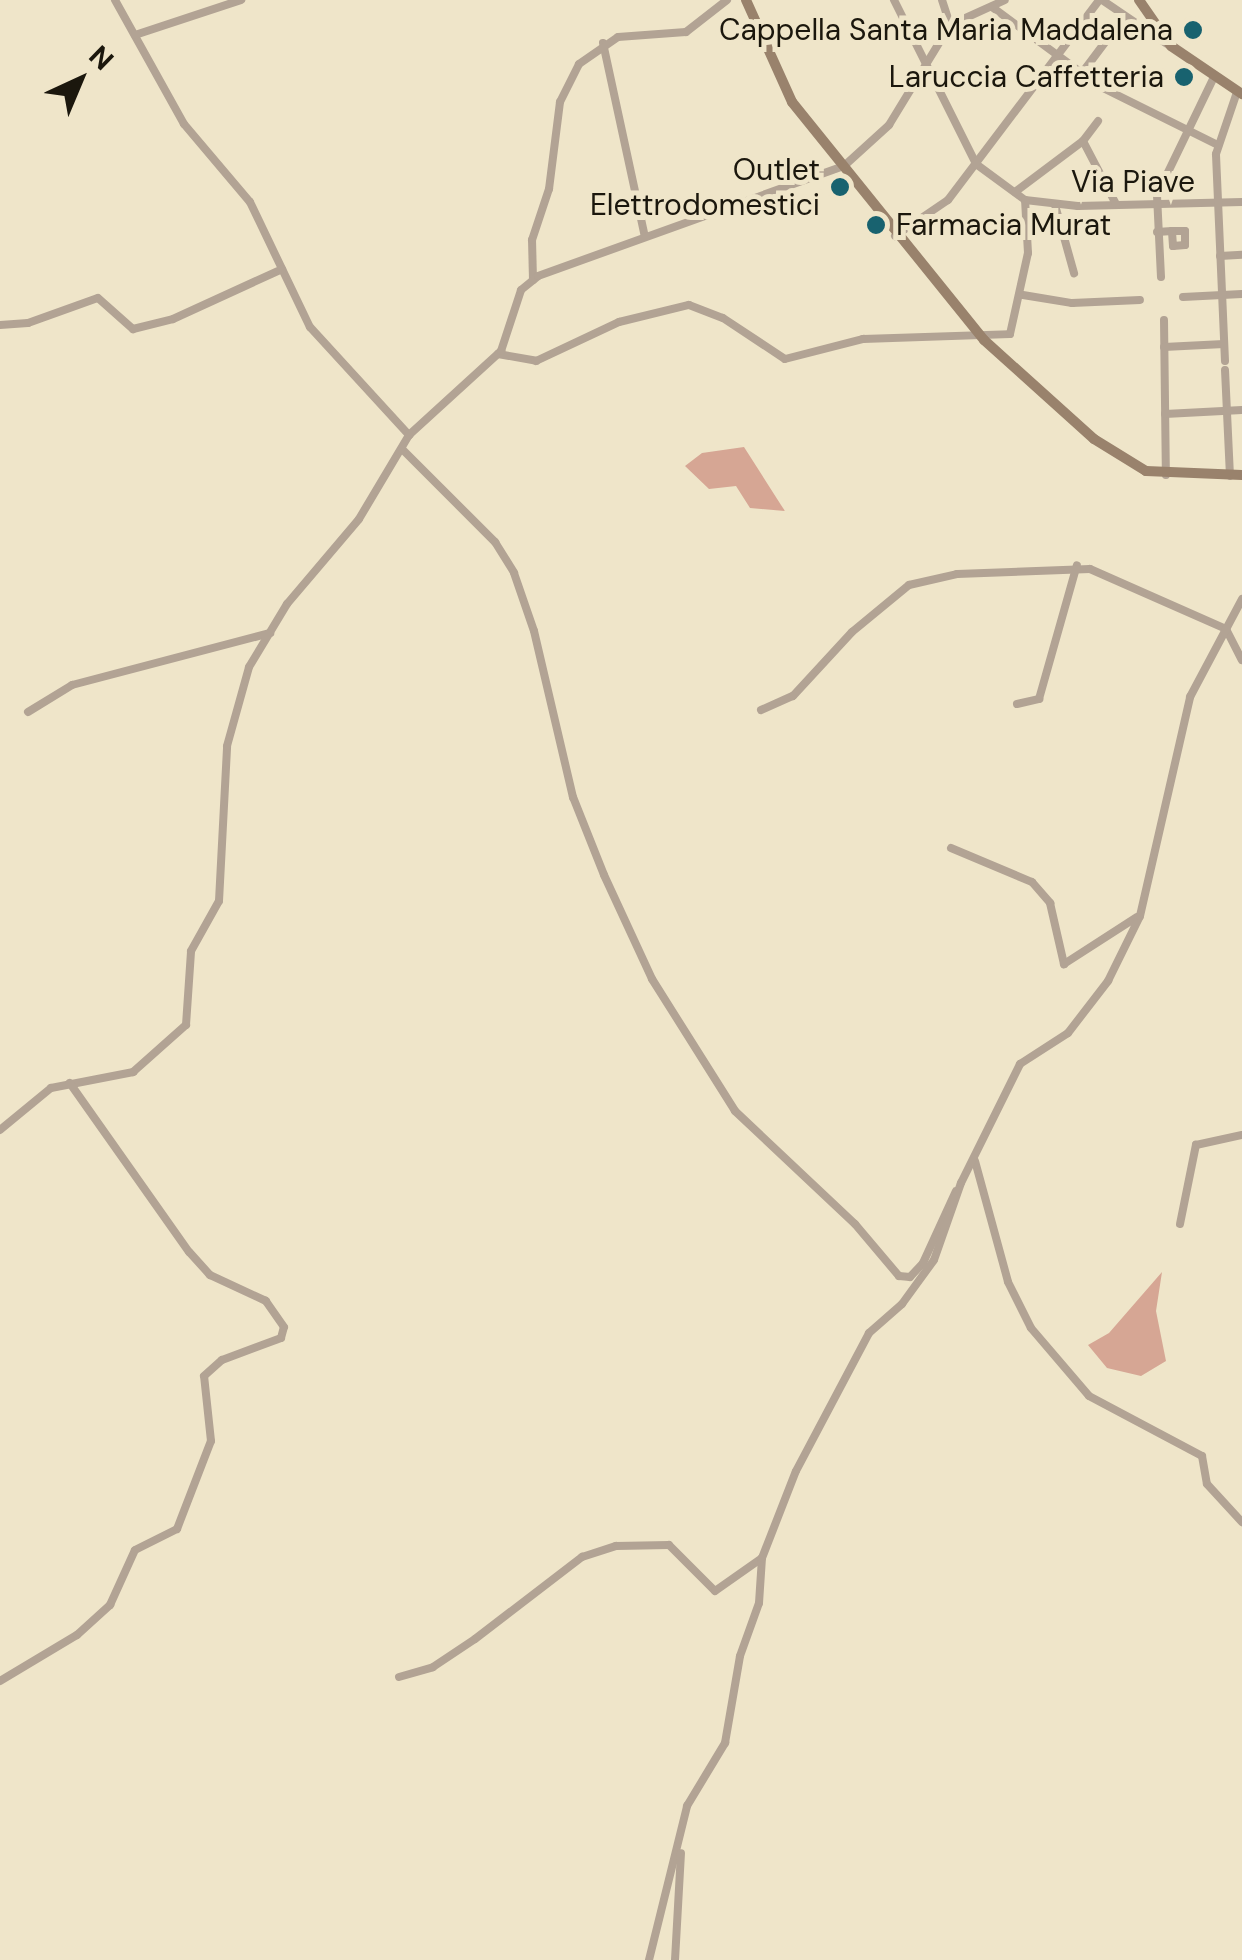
<!DOCTYPE html>
<html>
<head>
<meta charset="utf-8">
<style>
  body { margin:0 }
  #map { position:relative; width:1242px; height:1960px; overflow:hidden; background:#efe5c9; font-family:"DM Sans",sans-serif }
  div>[style] { position:absolute }
  .forest>* { inset:0; background:#d6a694 }
  .street>* { height:8px; margin:-4px; padding:0 4px; transform-origin:4px; border-radius:4px; background:#b2a394 }
  .secondary>* { height:10px; margin:-5px; padding:0 5px; transform-origin:5px; border-radius:5px; background:#99826c }
  .dots>* { width:28px; height:28px; translate:-50% -50%; box-sizing:border-box; border:5px solid #efe5c9; border-radius:50% }
  span { translate:-50% -50%; white-space:nowrap; text-align:center; line-height:1.15; -webkit-text-stroke:10px #efe5c9; paint-order:stroke }
  .poi-label { font-size:30px; color:#1b170d }
  .right { translate:-100% -50%; text-align:right }
  .left { translate:0 -50%; text-align:left }
  .street-label { font-size:30px; color:#1b170d }
  .north { position:absolute; left:30px; top:30px; width:100px; height:100px; -webkit-text-stroke:8px #efe5c9; paint-order:stroke; rotate:44deg; font-size:28px; font-weight:700; line-height:40px; text-align:center; color:#1b170d }
  .north::after { content:''; display:block; margin:auto; width:35px; height:45px; background:#1b170d; clip-path:polygon(50% 0,100% 100%,50% 72%,0 100%) }
</style>
</head>
<body>
<div id="map">
  <div class="forest">
    <div style="clip-path:polygon(744px 447px,781px 505px,785px 511px,750px 508px,736px 486px,709px 489px,685px 466px,702px 453px)"></div>
    <div style="clip-path:polygon(1162px 1272px,1156px 1311px,1166px 1361px,1141px 1376px,1107px 1368px,1088px 1345px,1109px 1333px)"></div>
  </div>
  <div class="street">
    <div style="left:115px;top:0;width:142px;rotate:60.9deg"></div>
    <div style="left:184px;top:124px;width:102px;rotate:49.8deg"></div>
    <div style="left:250px;top:202px;width:139px;rotate:64.4deg"></div>
    <div style="left:310px;top:327px;width:147px;rotate:47.5deg"></div>
    <div style="left:894px;top:0;width:183px;rotate:63.4deg"></div>
    <div style="left:976px;top:164px;width:61px;rotate:36.3deg"></div>
    <div style="left:1025px;top:200px;width:53px;rotate:6.5deg"></div>
    <div style="left:1078px;top:206px;width:164px;rotate:-1.4deg"></div>
    <div style="left:942px;top:0;width:26px;rotate:72deg"></div>
    <div style="left:1102px;top:0;width:78px;rotate:34.1deg"></div>
    <div style="left:992px;top:7px;width:135px;rotate:36.3deg"></div>
    <div style="left:1101px;top:87px;width:131px;rotate:26.4deg"></div>
    <div style="left:135px;top:35px;width:112px;rotate:-18.3deg"></div>
    <div style="left:603px;top:43px;width:198px;rotate:77.8deg"></div>
    <div style="left:1082px;top:73px;width:70px;rotate:-53.1deg"></div>
    <div style="left:1083px;top:141px;width:71px;rotate:62.4deg"></div>
    <div style="left:1015px;top:192px;width:85px;rotate:-36.9deg"></div>
    <div style="left:1083px;top:141px;width:25px;rotate:-53deg"></div>
    <div style="left:1055px;top:205px;width:71px;rotate:74.4deg"></div>
    <div style="left:1157px;top:232px;width:15px;rotate:-4deg"></div>
    <div style="left:1172px;top:231px;width:13px"></div>
    <div style="left:1185px;top:231px;width:14px;rotate:90deg"></div>
    <div style="left:1185px;top:245px;width:12px;rotate:175deg"></div>
    <div style="left:1173px;top:246px;width:15px;rotate:-94deg"></div>
    <div style="left:895px;top:236px;width:64px;rotate:-34.2deg"></div>
    <div style="left:948px;top:200px;width:251px;rotate:-52.9deg"></div>
    <div style="left:1220px;top:256px;width:22px;rotate:-3deg"></div>
    <div style="left:1161px;top:277px;width:82px;rotate:-92.8deg"></div>
    <div style="left:1157px;top:195px;width:129px;rotate:-64.2deg"></div>
    <div style="left:533px;top:280px;width:40px;rotate:-91.4deg"></div>
    <div style="left:532px;top:240px;width:54px;rotate:-71.6deg"></div>
    <div style="left:549px;top:189px;width:88px;rotate:-82.8deg"></div>
    <div style="left:560px;top:102px;width:42px;rotate:-63.4deg"></div>
    <div style="left:579px;top:64px;width:47px;rotate:-34.7deg"></div>
    <div style="left:618px;top:37px;width:68px;rotate:-4.2deg"></div>
    <div style="left:686px;top:32px;width:52px;rotate:-38deg"></div>
    <div style="left:1023px;top:295px;width:50px;rotate:9.3deg"></div>
    <div style="left:1072px;top:303px;width:68px;rotate:-2.5deg"></div>
    <div style="left:1183px;top:297px;width:59px;rotate:-2.9deg"></div>
    <div style="left:1164px;top:320px;width:155px;rotate:89.3deg"></div>
    <div style="left:0;top:325px;width:28px;rotate:-4deg"></div>
    <div style="left:28px;top:323px;width:74px;rotate:-19.7deg"></div>
    <div style="left:98px;top:298px;width:47px;rotate:41.5deg"></div>
    <div style="left:133px;top:329px;width:41px;rotate:-14deg"></div>
    <div style="left:173px;top:319px;width:120px;rotate:-24.6deg"></div>
    <div style="left:1164px;top:347px;width:60px;rotate:-2.9deg"></div>
    <div style="left:498px;top:354px;width:39px;rotate:10deg"></div>
    <div style="left:536px;top:361px;width:92px;rotate:-25.2deg"></div>
    <div style="left:619px;top:322px;width:72px;rotate:-13.7deg"></div>
    <div style="left:689px;top:305px;width:36px;rotate:21deg"></div>
    <div style="left:723px;top:318px;width:74px;rotate:33.5deg"></div>
    <div style="left:785px;top:359px;width:81px;rotate:-14.4deg"></div>
    <div style="left:863px;top:339px;width:147px;rotate:-1.9deg"></div>
    <div style="left:1010px;top:334px;width:83px;rotate:-77.5deg"></div>
    <div style="left:1028px;top:253px;width:53px;rotate:-93.2deg"></div>
    <div style="left:1225px;top:361px;width:207px;rotate:-92.5deg"></div>
    <div style="left:1216px;top:154px;width:65px;rotate:-71.3deg"></div>
    <div style="left:1225px;top:370px;width:106px;rotate:87.3deg"></div>
    <div style="left:1165px;top:414px;width:77px;rotate:-3deg"></div>
    <div style="left:402px;top:449px;width:132px;rotate:45deg"></div>
    <div style="left:495px;top:542px;width:36px;rotate:58deg"></div>
    <div style="left:514px;top:573px;width:61px;rotate:71deg"></div>
    <div style="left:534px;top:631px;width:171px;rotate:76.8deg"></div>
    <div style="left:573px;top:797px;width:84px;rotate:68.3deg"></div>
    <div style="left:604px;top:875px;width:115px;rotate:65.2deg"></div>
    <div style="left:652px;top:979px;width:156px;rotate:57.8deg"></div>
    <div style="left:735px;top:1111px;width:165px;rotate:43.3deg"></div>
    <div style="left:855px;top:1224px;width:68px;rotate:49.8deg"></div>
    <div style="left:899px;top:1276px;width:11px;rotate:5deg"></div>
    <div style="left:910px;top:1277px;width:19px;rotate:-47deg"></div>
    <div style="left:923px;top:1263px;width:79px;rotate:-65.4deg"></div>
    <div style="left:1017px;top:704px;width:23px;rotate:-13deg"></div>
    <div style="left:1039px;top:699px;width:139px;rotate:-74.2deg"></div>
    <div style="left:761px;top:710px;width:35px;rotate:-24deg"></div>
    <div style="left:793px;top:696px;width:87px;rotate:-47.3deg"></div>
    <div style="left:852px;top:632px;width:74px;rotate:-39.5deg"></div>
    <div style="left:909px;top:585px;width:49px;rotate:-12.9deg"></div>
    <div style="left:957px;top:574px;width:133px;rotate:-2.2deg"></div>
    <div style="left:1090px;top:569px;width:149px;rotate:23.8deg"></div>
    <div style="left:1226px;top:629px;width:35px;rotate:63deg"></div>
    <div style="left:28px;top:712px;width:52px;rotate:-31.5deg"></div>
    <div style="left:72px;top:685px;width:205px;rotate:-14.7deg"></div>
    <div style="left:951px;top:848px;width:88px;rotate:22.8deg"></div>
    <div style="left:1032px;top:882px;width:28px;rotate:49deg"></div>
    <div style="left:1050px;top:903px;width:63px;rotate:77.1deg"></div>
    <div style="left:1064px;top:964px;width:87px;rotate:-32.8deg"></div>
    <div style="left:0;top:1130px;width:66px;rotate:-39.5deg"></div>
    <div style="left:51px;top:1088px;width:84px;rotate:-11deg"></div>
    <div style="left:133px;top:1072px;width:71px;rotate:-41.6deg"></div>
    <div style="left:186px;top:1025px;width:74px;rotate:-86.1deg"></div>
    <div style="left:191px;top:951px;width:57px;rotate:-60.8deg"></div>
    <div style="left:219px;top:901px;width:155px;rotate:-87deg"></div>
    <div style="left:227px;top:746px;width:82px;rotate:-74.4deg"></div>
    <div style="left:249px;top:667px;width:74px;rotate:-58.9deg"></div>
    <div style="left:287px;top:604px;width:111px;rotate:-49.7deg"></div>
    <div style="left:359px;top:519px;width:98px;rotate:-59.2deg"></div>
    <div style="left:409px;top:435px;width:125px;rotate:-42.4deg"></div>
    <div style="left:501px;top:351px;width:64px;rotate:-71.8deg"></div>
    <div style="left:521px;top:290px;width:22px;rotate:-39deg"></div>
    <div style="left:538px;top:276px;width:325px;rotate:-19.8deg"></div>
    <div style="left:844px;top:166px;width:61px;rotate:-42.3deg"></div>
    <div style="left:889px;top:125px;width:117px;rotate:-58.6deg"></div>
    <div style="left:950px;top:25px;width:60px;rotate:-24.4deg"></div>
    <div style="left:975px;top:1161px;width:125px;rotate:74.7deg"></div>
    <div style="left:1008px;top:1282px;width:51px;rotate:63.4deg"></div>
    <div style="left:1031px;top:1328px;width:89px;rotate:49.5deg"></div>
    <div style="left:1089px;top:1396px;width:128px;rotate:28deg"></div>
    <div style="left:1202px;top:1456px;width:28px;rotate:80deg"></div>
    <div style="left:1207px;top:1484px;width:52px;rotate:47.4deg"></div>
    <div style="left:1180px;top:1224px;width:81px;rotate:-78.6deg"></div>
    <div style="left:1196px;top:1145px;width:47px;rotate:-12.3deg"></div>
    <div style="left:399px;top:1677px;width:35px;rotate:-16deg"></div>
    <div style="left:433px;top:1667px;width:50px;rotate:-33.7deg"></div>
    <div style="left:475px;top:1639px;width:135px;rotate:-37.5deg"></div>
    <div style="left:582px;top:1557px;width:36px;rotate:-18deg"></div>
    <div style="left:616px;top:1546px;width:53px;rotate:-1.1deg"></div>
    <div style="left:669px;top:1545px;width:65px;rotate:45deg"></div>
    <div style="left:715px;top:1591px;width:57px;rotate:-35.1deg"></div>
    <div style="left:0;top:1681px;width:90px;rotate:-30.9deg"></div>
    <div style="left:77px;top:1635px;width:45px;rotate:-42.3deg"></div>
    <div style="left:110px;top:1605px;width:60px;rotate:-65.6deg"></div>
    <div style="left:135px;top:1550px;width:47px;rotate:-26.6deg"></div>
    <div style="left:177px;top:1529px;width:94px;rotate:-68.9deg"></div>
    <div style="left:211px;top:1441px;width:65px;rotate:-96.1deg"></div>
    <div style="left:204px;top:1376px;width:24px;rotate:-42deg"></div>
    <div style="left:222px;top:1360px;width:63px;rotate:-20.4deg"></div>
    <div style="left:281px;top:1338px;width:11px;rotate:-75deg"></div>
    <div style="left:284px;top:1327px;width:32px;rotate:-125deg"></div>
    <div style="left:266px;top:1301px;width:62px;rotate:-155.1deg"></div>
    <div style="left:210px;top:1275px;width:31px;rotate:-132deg"></div>
    <div style="left:189px;top:1252px;width:207px;rotate:-125.2deg"></div>
    <div style="left:649px;top:1960px;width:159px;rotate:-76.1deg"></div>
    <div style="left:687px;top:1806px;width:74px;rotate:-58.9deg"></div>
    <div style="left:725px;top:1743px;width:88px;rotate:-80.2deg"></div>
    <div style="left:740px;top:1656px;width:56px;rotate:-70.3deg"></div>
    <div style="left:759px;top:1603px;width:45px;rotate:-86.2deg"></div>
    <div style="left:762px;top:1558px;width:93px;rotate:-68.7deg"></div>
    <div style="left:796px;top:1471px;width:156px;rotate:-62.1deg"></div>
    <div style="left:869px;top:1333px;width:44px;rotate:-41.3deg"></div>
    <div style="left:902px;top:1304px;width:54px;rotate:-54deg"></div>
    <div style="left:934px;top:1260px;width:82px;rotate:-70.7deg"></div>
    <div style="left:961px;top:1183px;width:133px;rotate:-63.6deg"></div>
    <div style="left:1020px;top:1064px;width:57px;rotate:-32.9deg"></div>
    <div style="left:1068px;top:1033px;width:66px;rotate:-52.4deg"></div>
    <div style="left:1108px;top:981px;width:72px;rotate:-63.8deg"></div>
    <div style="left:1140px;top:916px;width:225px;rotate:-77.1deg"></div>
    <div style="left:1190px;top:697px;width:111px;rotate:-62deg"></div>
    <div style="left:675px;top:1960px;width:107px;rotate:-86.8deg"></div>
  </div>
  <div class="secondary">
    <div style="left:746px;top:0;width:112px;rotate:65.7deg"></div>
    <div style="left:792px;top:102px;width:306px;rotate:51.1deg"></div>
    <div style="left:984px;top:340px;width:148px;rotate:42deg"></div>
    <div style="left:1094px;top:439px;width:61px;rotate:31.6deg"></div>
    <div style="left:1146px;top:471px;width:96px;rotate:2.4deg"></div>
    <div style="left:1139px;top:0;width:56px;rotate:55.2deg"></div>
    <div style="left:1171px;top:46px;width:86px;rotate:34.1deg"></div>
  </div>
  <div class="dots">
    <div style="left:1193px;top:30px;background:#18626f"></div>
    <div style="left:1184px;top:77px;background:#18626f"></div>
    <div style="left:840px;top:187px;background:#18626f"></div>
    <div style="left:876px;top:225px;background:#18626f"></div>
  </div>
  <div class="poi-label">
    <span class="right" style="left:1173px;top:30px">Cappella Santa Maria Maddalena</span>
    <span class="right" style="left:1164px;top:77px">Laruccia Caffetteria</span>
    <span class="right" style="left:820px;top:187px">Outlet<br>Elettrodomestici</span>
    <span class="left" style="left:896px;top:225px">Farmacia Murat</span>
  </div>
  <div class="street-label">
    <span style="left:1133px;top:182px">Via Piave</span>
  </div>
  <div class="north">N</div>
</div>
</body>
</html>
